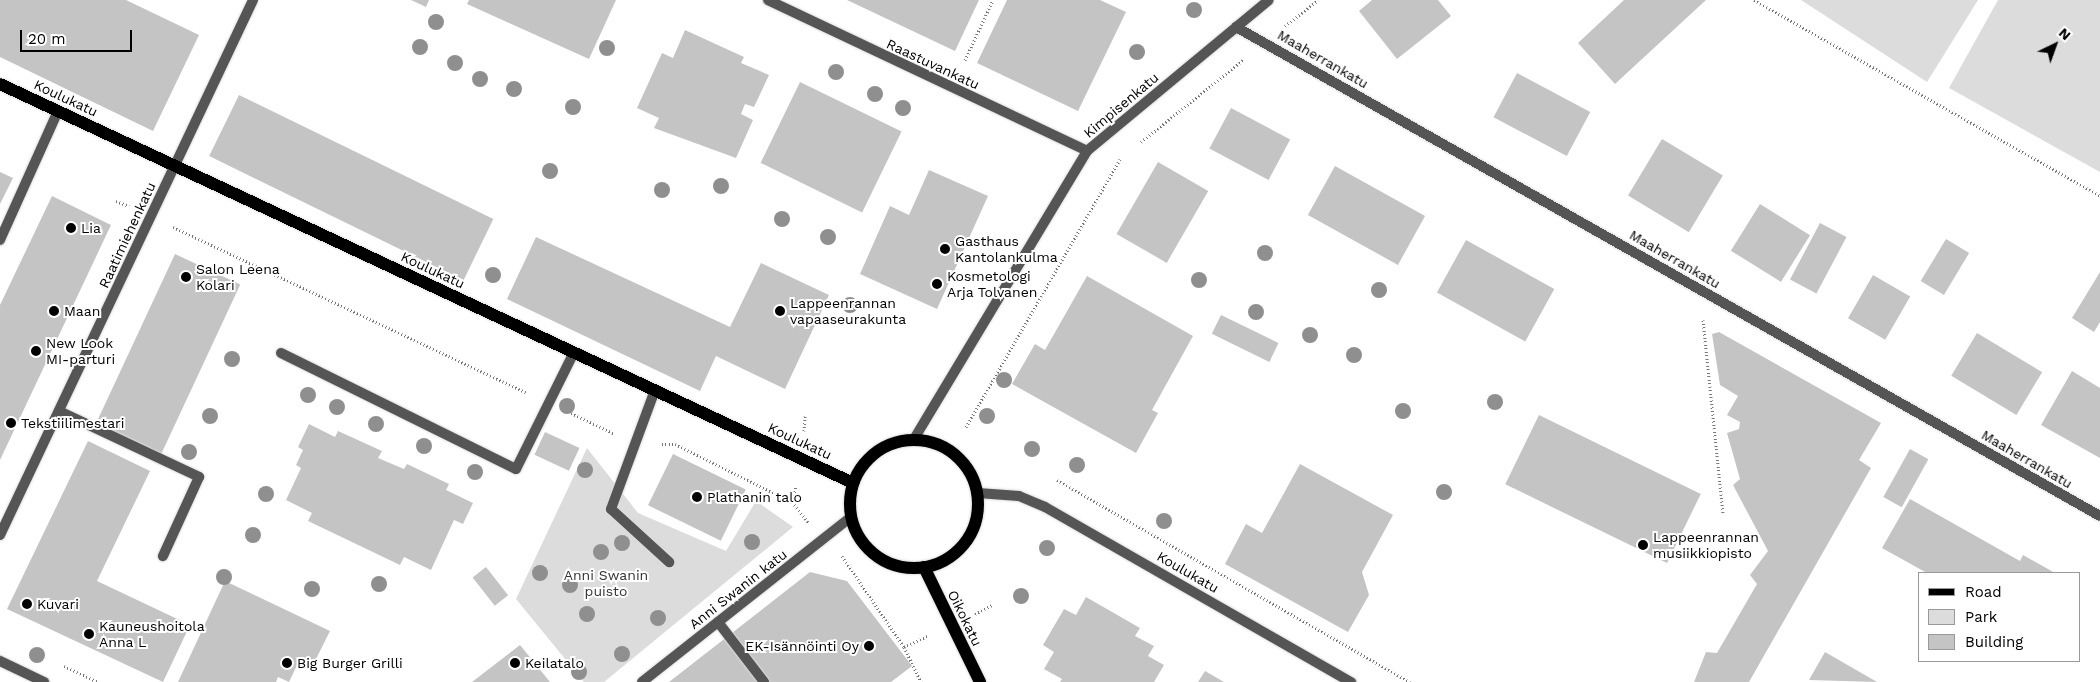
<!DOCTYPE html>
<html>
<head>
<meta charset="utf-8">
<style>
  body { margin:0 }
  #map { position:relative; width:2100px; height:682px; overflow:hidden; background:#fff; font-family:"Work Sans",sans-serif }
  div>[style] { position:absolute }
  .green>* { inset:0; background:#dcdcdc }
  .building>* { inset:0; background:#c4c4c4; transform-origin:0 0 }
  .path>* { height:3px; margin-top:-1.5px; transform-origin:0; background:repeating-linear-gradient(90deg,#777 0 1px,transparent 0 3.5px) }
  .roads { filter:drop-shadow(0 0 1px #dbdbdb) drop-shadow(0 0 1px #dbdbdb) }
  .lane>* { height:10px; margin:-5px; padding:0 5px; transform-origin:5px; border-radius:5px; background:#555 }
  .street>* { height:10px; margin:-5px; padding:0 5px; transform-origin:5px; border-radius:5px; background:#555 }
  .primary>* { height:12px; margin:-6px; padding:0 6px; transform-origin:6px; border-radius:6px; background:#000 }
  .primary>.ring { margin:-6px; padding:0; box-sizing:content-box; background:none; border:12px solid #000; border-radius:50% }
  .trees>* { width:16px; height:16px; margin:-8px; border-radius:50%; background:#8f8f8f }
  .dots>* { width:14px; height:14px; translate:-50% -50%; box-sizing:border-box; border:2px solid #fff; border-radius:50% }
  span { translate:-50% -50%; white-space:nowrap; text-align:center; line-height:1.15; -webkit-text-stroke:4px #fff; paint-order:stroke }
  .street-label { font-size:14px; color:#000 }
  .poi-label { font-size:14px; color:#000 }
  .left { translate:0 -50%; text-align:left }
  .right { translate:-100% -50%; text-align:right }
  .park-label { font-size:14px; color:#333 }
  .legend { position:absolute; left:1918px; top:572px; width:162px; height:90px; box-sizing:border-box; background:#fff; border:1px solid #999; margin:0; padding:6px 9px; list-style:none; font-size:15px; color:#000 }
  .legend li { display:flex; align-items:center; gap:10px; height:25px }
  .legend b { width:25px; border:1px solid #999 }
  .north { position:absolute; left:2030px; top:20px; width:50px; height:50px; -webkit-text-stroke:4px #fff; paint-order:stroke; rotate:42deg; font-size:14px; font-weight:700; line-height:20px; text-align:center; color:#000 }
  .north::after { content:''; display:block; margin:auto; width:18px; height:22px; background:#000; clip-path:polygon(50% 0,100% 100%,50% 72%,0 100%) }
  .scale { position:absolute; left:20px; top:30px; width:112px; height:22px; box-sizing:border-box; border:2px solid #000; border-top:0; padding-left:6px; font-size:15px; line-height:18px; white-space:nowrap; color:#000; -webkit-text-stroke:4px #fff; paint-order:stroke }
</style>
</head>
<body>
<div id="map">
  <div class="green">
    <div style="clip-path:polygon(1801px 0,1978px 0,1927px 82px)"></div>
    <div style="clip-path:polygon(1998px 0,2100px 0,2100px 172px,1949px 88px)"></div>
    <div style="clip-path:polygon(587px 448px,638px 513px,726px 551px,756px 501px,793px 527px,604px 682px,584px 682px,516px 599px)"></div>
  </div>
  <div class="building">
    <div style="clip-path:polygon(0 0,126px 0,199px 35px,153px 131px,0 57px)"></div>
    <div style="clip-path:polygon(411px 0,429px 0,426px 7px)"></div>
    <div style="clip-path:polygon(469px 0,616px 0,589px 59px,467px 4px)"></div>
    <div style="clip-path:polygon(847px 0,979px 0,955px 51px)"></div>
    <div style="clip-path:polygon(1007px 0,1100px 0,1126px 12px,1078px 111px,977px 63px)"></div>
    <div style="clip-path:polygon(1372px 0,1438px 0,1451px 16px,1397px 59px,1359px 11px)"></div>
    <div style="clip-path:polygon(1624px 0,1706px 0,1615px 84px,1578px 43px)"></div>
    <div style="clip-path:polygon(685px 30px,744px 57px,741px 63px,769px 75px,754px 107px,745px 104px,741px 114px,753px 120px,736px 158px,654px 128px,659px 118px,637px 108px,662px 53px,673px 58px)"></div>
    <div style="left:1517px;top:73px;width:83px;height:50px;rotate:28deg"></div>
    <div style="left:800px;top:82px;width:113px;height:90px;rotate:26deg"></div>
    <div style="left:239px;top:95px;width:283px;height:68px;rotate:26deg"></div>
    <div style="left:1231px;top:108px;width:67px;height:46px;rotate:28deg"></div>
    <div style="left:1662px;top:139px;width:71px;height:66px;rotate:31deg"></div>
    <div style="left:1158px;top:162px;width:58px;height:83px;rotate:30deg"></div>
    <div style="left:1335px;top:166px;width:103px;height:56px;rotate:29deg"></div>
    <div style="clip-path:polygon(929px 170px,988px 196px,937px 309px,860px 274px,890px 206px,909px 215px)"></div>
    <div style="clip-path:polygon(0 172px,13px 178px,0 204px)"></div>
    <div style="clip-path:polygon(52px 196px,111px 225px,0 460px,0 305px)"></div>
    <div style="left:1760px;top:204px;width:59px;height:55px;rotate:32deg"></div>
    <div style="left:1820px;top:223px;width:30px;height:64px;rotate:28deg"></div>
    <div style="clip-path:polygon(536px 237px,730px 327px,761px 263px,829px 295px,785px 389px,716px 356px,700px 391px,507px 299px)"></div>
    <div style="left:1946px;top:239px;width:27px;height:49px;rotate:31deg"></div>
    <div style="left:1466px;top:240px;width:101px;height:60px;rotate:29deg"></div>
    <div style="left:175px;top:254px;width:72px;height:190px;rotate:25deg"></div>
    <div style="clip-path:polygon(2100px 272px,2100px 322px,2094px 332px,2072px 318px)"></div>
    <div style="left:1873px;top:275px;width:43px;height:50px;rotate:30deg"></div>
    <div style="clip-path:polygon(1087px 276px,1193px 336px,1152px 410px,1158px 413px,1136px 453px,1012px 384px,1035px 344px,1045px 350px)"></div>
    <div style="left:1221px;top:315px;width:64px;height:21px;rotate:26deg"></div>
    <div style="clip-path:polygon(1719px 332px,1881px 423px,1859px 460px,1871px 468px,1749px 682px,1694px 682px,1706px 652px,1717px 653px,1757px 584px,1750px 575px,1768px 551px,1733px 485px,1740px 479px,1727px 433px,1739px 429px,1740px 422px,1727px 415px,1738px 396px,1720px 385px,1712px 334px)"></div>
    <div style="left:1977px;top:333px;width:76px;height:50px;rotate:31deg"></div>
    <div style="clip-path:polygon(2072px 371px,2100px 388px,2100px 458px,2041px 425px)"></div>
    <div style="left:1539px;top:415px;width:180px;height:77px;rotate:26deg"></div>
    <div style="clip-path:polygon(309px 424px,335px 437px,338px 431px,382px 451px,378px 458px,404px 469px,407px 464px,449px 484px,446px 490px,473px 503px,463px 524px,454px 520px,431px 570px,404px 557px,400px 565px,308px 521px,312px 513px,286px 500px,301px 468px,296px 465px,303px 450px,298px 447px)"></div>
    <div style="left:545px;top:432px;width:38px;height:25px;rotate:25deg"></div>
    <div style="clip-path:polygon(88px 441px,150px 471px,97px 581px,190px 625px,163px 682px,7px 609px)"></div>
    <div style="left:1910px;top:449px;width:21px;height:55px;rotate:29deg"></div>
    <div style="left:673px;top:454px;width:81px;height:57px;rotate:26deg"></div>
    <div style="clip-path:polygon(1300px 464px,1393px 515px,1362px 572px,1369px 595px,1348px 632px,1225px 564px,1246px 524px,1262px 533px)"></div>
    <div style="clip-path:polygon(1910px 499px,2020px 561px,2023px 555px,2055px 573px,1927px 573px,1882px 548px)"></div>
    <div style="left:486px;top:567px;width:36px;height:17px;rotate:52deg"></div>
    <div style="clip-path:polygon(810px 572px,847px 581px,912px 666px,891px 682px,669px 682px)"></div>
    <div style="clip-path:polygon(225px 581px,330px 631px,312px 667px,299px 661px,289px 682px,278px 677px,276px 682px,178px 682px)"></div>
    <div style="clip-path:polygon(1086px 597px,1140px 628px,1135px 636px,1154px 646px,1148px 656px,1164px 665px,1154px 682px,1060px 682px,1062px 679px,1044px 669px,1054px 652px,1043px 645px,1064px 609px,1076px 615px)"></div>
    <div style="clip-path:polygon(520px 645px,550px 682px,472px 682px)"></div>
    <div style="clip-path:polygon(1825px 652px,1877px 682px,1809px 680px)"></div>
    <div style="clip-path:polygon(1205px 671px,1224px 682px,1198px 682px)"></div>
  </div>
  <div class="path">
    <div style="left:1754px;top:0;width:398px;rotate:29.5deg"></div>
    <div style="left:1285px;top:26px;width:42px;rotate:-38.2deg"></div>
    <div style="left:965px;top:60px;width:66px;rotate:-65deg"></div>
    <div style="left:1141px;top:142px;width:131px;rotate:-38.8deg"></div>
    <div style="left:116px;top:201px;width:14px;rotate:21deg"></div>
    <div style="left:173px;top:227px;width:391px;rotate:25.1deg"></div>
    <div style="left:1703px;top:320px;width:194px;rotate:84.1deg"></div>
    <div style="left:571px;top:413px;width:47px;rotate:25.5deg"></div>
    <div style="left:966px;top:427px;width:309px;rotate:-60.1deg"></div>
    <div style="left:804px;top:431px;width:15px;rotate:-86deg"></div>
    <div style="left:662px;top:444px;width:13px"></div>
    <div style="left:675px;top:444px;width:131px;rotate:26.4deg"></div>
    <div style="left:792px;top:502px;width:26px;rotate:51deg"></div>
    <div style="left:1057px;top:480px;width:407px;rotate:29.8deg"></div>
    <div style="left:792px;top:502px;width:16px;rotate:-76deg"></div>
    <div style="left:842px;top:556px;width:110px;rotate:55.7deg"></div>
    <div style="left:904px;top:647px;width:39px;rotate:64deg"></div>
    <div style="left:975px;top:614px;width:19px;rotate:-28deg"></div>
    <div style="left:904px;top:647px;width:26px;rotate:-25deg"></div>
    <div style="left:64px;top:666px;width:38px;rotate:25deg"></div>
  </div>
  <div class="roads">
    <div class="lane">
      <div style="left:0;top:240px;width:141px;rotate:-65.8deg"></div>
      <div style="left:281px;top:353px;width:262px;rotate:26.3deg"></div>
      <div style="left:516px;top:469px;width:131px;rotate:-63.6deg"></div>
      <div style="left:655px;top:390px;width:127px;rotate:110.3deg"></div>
      <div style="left:611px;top:509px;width:79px;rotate:42.4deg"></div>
      <div style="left:59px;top:411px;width:155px;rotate:25.2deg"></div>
      <div style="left:199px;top:477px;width:87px;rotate:114.5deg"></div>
      <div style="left:718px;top:622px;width:76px;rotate:52.5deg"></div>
    </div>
    <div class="street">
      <div style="left:768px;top:0;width:353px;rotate:25.3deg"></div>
      <div style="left:1236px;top:27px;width:993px;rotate:29.51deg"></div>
      <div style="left:914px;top:439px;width:336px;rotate:-59deg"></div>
      <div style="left:1087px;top:151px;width:236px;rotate:-39.7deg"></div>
      <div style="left:978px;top:493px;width:41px;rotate:4.2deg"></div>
      <div style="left:1019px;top:496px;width:28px;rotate:23deg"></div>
      <div style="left:1045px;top:507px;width:353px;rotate:29.8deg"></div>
      <div style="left:0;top:535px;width:592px;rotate:-64.69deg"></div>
      <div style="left:0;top:661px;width:49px;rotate:25.5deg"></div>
      <div style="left:642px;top:682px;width:266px;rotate:-38.3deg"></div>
    </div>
    <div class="primary">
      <div style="left:0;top:84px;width:942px;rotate:25.07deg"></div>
      <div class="ring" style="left:850px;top:440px;width:116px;height:116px"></div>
      <div style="left:924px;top:567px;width:128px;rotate:64deg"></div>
    </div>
  </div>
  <div class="trees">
    <div style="left:1194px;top:10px"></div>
    <div style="left:436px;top:22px"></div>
    <div style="left:420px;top:47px"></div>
    <div style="left:607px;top:48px"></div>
    <div style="left:1137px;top:52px"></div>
    <div style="left:455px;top:63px"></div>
    <div style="left:836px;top:72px"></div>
    <div style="left:480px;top:79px"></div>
    <div style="left:514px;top:89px"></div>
    <div style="left:875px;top:94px"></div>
    <div style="left:573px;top:107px"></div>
    <div style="left:903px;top:108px"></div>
    <div style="left:550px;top:171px"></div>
    <div style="left:721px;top:186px"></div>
    <div style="left:662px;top:190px"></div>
    <div style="left:782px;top:219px"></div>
    <div style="left:828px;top:237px"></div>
    <div style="left:1265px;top:253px"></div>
    <div style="left:493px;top:275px"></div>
    <div style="left:1199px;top:280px"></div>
    <div style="left:1379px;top:290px"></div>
    <div style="left:850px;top:305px"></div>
    <div style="left:1256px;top:312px"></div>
    <div style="left:1310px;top:335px"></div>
    <div style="left:1354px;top:355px"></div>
    <div style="left:232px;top:359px"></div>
    <div style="left:1004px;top:380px"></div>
    <div style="left:308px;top:395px"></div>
    <div style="left:1495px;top:402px"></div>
    <div style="left:567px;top:406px"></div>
    <div style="left:337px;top:407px"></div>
    <div style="left:1403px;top:411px"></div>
    <div style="left:210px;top:416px"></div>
    <div style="left:987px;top:416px"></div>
    <div style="left:376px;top:424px"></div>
    <div style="left:424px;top:446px"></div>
    <div style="left:1032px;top:449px"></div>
    <div style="left:189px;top:452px"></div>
    <div style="left:1077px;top:465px"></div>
    <div style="left:585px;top:470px"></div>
    <div style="left:475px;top:472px"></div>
    <div style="left:1444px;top:492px"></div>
    <div style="left:266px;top:494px"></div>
    <div style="left:1164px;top:521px"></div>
    <div style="left:253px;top:535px"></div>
    <div style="left:752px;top:542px"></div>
    <div style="left:622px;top:543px"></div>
    <div style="left:1047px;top:548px"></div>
    <div style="left:601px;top:552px"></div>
    <div style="left:540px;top:573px"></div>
    <div style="left:224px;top:577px"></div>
    <div style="left:379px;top:584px"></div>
    <div style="left:570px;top:585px"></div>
    <div style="left:312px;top:589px"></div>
    <div style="left:1021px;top:596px"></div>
    <div style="left:587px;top:614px"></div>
    <div style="left:658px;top:618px"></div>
    <div style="left:622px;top:654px"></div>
    <div style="left:37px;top:655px"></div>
    <div style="left:579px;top:672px"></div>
  </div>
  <div class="dots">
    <div style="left:71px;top:228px;background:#000"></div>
    <div style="left:945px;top:249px;background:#000"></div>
    <div style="left:186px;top:277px;background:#000"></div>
    <div style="left:937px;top:284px;background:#000"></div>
    <div style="left:54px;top:311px;background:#000"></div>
    <div style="left:780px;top:311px;background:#000"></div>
    <div style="left:36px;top:351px;background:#000"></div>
    <div style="left:11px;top:423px;background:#000"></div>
    <div style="left:697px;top:497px;background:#000"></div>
    <div style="left:1643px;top:545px;background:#000"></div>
    <div style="left:27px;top:604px;background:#000"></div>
    <div style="left:89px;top:634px;background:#000"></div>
    <div style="left:869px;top:646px;background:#000"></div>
    <div style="left:287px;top:663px;background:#000"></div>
    <div style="left:515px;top:663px;background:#000"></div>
  </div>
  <div class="street-label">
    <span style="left:1323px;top:59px;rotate:30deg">Maaherrankatu</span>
    <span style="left:933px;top:64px;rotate:25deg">Raastuvankatu</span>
    <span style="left:66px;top:98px;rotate:25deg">Koulukatu</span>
    <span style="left:1121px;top:105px;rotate:-40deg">Kimpisenkatu</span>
    <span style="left:127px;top:235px;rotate:-65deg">Raatimiehenkatu</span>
    <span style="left:1675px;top:259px;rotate:30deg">Maaherrankatu</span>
    <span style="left:433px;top:270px;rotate:25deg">Koulukatu</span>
    <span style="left:800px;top:441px;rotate:25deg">Koulukatu</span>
    <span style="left:2027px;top:459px;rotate:30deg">Maaherrankatu</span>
    <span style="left:1188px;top:572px;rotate:30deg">Koulukatu</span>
    <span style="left:738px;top:589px;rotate:-38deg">Anni Swanin katu</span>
    <span style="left:965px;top:618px;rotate:64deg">Oikokatu</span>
  </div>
  <div class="poi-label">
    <span class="left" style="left:81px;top:228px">Lia</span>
    <span class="left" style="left:955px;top:249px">Gasthaus<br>Kantolankulma</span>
    <span class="left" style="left:196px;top:277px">Salon Leena<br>Kolari</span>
    <span class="left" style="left:947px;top:284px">Kosmetologi<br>Arja Tolvanen</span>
    <span class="left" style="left:790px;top:311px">Lappeenrannan<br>vapaaseurakunta</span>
    <span class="left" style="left:64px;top:311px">Maan</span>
    <span class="left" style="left:46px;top:351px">New Look<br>MI-parturi</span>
    <span class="left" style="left:21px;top:423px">Tekstiilimestari</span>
    <span class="left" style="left:707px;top:497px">Plathanin talo</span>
    <span class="left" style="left:1653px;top:545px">Lappeenrannan<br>musiikkiopisto</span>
    <span class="left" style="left:37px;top:604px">Kuvari</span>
    <span class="left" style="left:99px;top:634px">Kauneushoitola<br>Anna L</span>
    <span class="right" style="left:859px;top:646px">EK-Isännöinti Oy</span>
    <span class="left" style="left:297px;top:663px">Big Burger Grilli</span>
    <span class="left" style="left:525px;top:663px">Keilatalo</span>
  </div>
  <div class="park-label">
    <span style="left:606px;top:583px">Anni Swanin<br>puisto</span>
  </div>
  <ul class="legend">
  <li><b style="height:6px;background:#000"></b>Road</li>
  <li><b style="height:14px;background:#dcdcdc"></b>Park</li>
  <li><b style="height:14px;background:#c4c4c4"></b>Building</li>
  </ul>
  <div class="north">N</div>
  <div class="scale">20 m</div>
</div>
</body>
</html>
